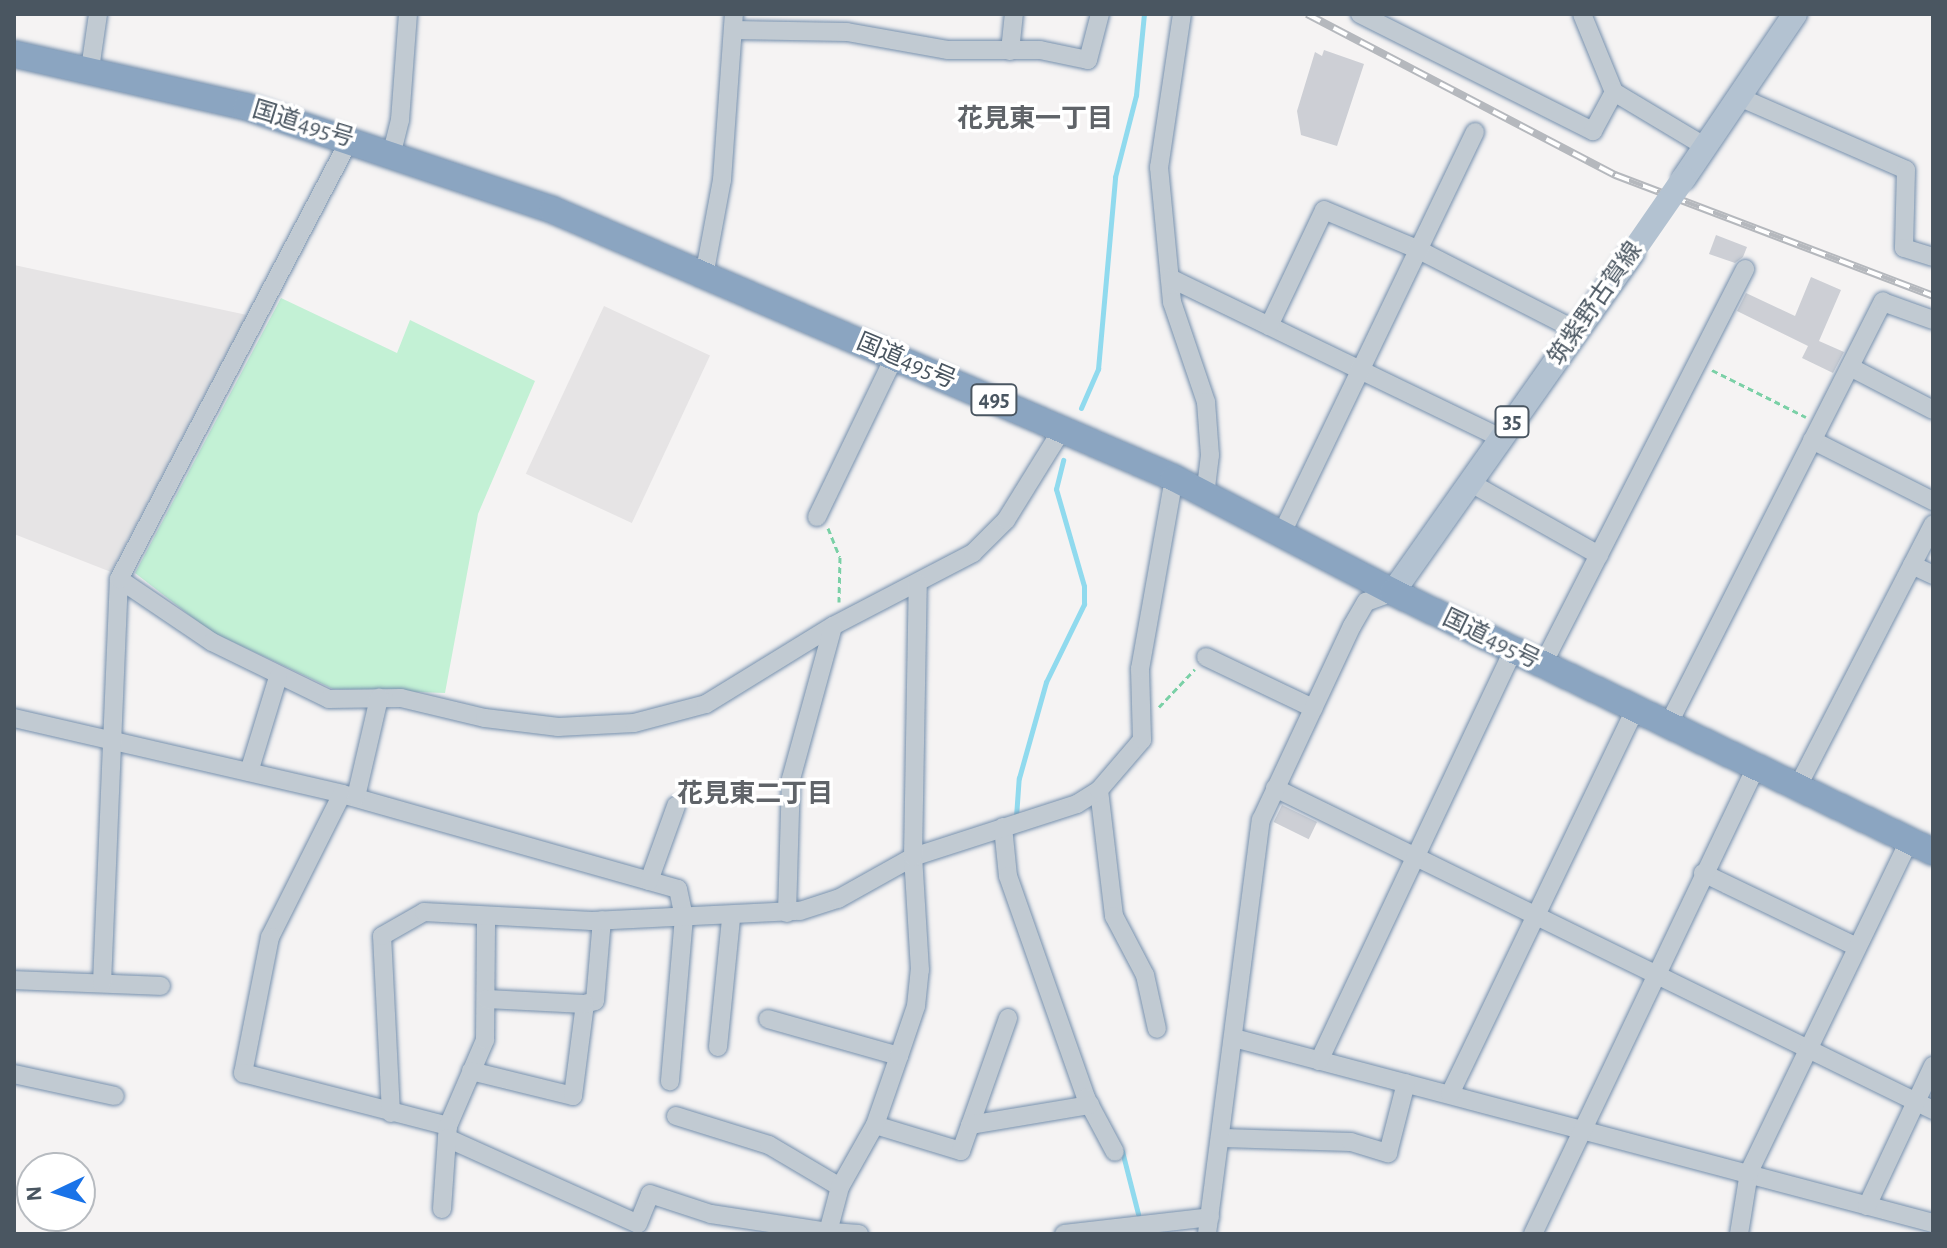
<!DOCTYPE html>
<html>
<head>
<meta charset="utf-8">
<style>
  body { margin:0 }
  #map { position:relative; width:1947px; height:1248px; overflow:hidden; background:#f5f3f3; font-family:"Alegreya Sans","Noto Sans JP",sans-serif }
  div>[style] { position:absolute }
  .education>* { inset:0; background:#e6e4e5; transform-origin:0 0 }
  .green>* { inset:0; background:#c3f1d5 }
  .stream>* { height:5px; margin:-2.5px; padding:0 2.5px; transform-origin:2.5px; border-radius:2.5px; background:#90daee }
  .building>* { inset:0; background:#cdcfd5; transform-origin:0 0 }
  .path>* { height:3px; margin-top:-1.5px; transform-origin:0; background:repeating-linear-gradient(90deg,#7ad0a6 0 6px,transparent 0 10px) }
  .roads { filter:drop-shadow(0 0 2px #7690ad) drop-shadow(0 0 2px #7690ad) }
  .minor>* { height:18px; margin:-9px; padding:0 9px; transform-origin:9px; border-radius:9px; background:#c1cad2 }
  .major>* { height:24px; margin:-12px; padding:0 12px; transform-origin:12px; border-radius:12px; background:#b3c2d1 }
  .highway>* { height:26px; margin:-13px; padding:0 13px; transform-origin:13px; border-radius:13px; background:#8ba5c1 }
  .rail>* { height:8px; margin-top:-4px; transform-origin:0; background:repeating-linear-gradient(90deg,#fff 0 15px,#b5b8bd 0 30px); box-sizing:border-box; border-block:2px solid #b5b8bd }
  .major-bridge>* { height:24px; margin:-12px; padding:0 12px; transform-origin:12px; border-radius:12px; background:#b3c2d1 }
  span { translate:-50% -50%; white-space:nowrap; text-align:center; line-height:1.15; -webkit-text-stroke:7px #fff; paint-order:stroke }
  .shield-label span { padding:2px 6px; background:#fff; border:2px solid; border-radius:6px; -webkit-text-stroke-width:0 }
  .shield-label { font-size:22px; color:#4a5661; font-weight:700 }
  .street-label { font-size:24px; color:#4a5661 }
  .neighbourhood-label { font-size:26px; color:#5f6368; font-weight:700 }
  .frame { position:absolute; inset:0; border:16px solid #4a5661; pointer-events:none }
  .north { position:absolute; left:16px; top:1152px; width:80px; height:80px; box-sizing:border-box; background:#fff; border:2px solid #b7bbc0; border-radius:50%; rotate:266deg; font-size:22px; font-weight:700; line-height:32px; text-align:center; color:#4a5661 }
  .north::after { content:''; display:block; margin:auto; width:28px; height:36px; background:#1a73e8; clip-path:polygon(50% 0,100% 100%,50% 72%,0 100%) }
</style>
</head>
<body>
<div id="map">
  <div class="education">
    <div style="clip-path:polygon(14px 265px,247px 315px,111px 572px,14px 534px)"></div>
    <div style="left:604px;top:306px;width:117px;height:185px;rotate:25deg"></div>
  </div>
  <div class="green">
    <div style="clip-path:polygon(281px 298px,397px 353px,410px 320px,535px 381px,478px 514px,445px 693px,333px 689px,210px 631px,135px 573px)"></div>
  </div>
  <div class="stream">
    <div style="left:1081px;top:408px;width:43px;rotate:-66.4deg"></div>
    <div style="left:1098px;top:369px;width:193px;rotate:-84.9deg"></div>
    <div style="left:1115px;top:177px;width:85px;rotate:-75.6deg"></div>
    <div style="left:1136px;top:95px;width:81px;rotate:-84.4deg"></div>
    <div style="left:1016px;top:817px;width:39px;rotate:-86deg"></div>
    <div style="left:1019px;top:778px;width:100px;rotate:-74.3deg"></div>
    <div style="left:1046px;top:682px;width:87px;rotate:-64deg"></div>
    <div style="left:1084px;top:604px;width:18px;rotate:-90deg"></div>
    <div style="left:1084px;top:586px;width:101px;rotate:-106.1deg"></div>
    <div style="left:1056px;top:489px;width:30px;rotate:-76deg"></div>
    <div style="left:1122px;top:1151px;width:65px;rotate:75.7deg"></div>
  </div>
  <div class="building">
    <div style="clip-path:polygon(1324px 50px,1364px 64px,1337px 146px,1301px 135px,1297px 111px,1315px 52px,1322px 56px)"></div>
    <div style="clip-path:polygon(1716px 235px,1747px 247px,1743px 257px,1735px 263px,1709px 254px)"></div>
    <div style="clip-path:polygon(1811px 277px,1841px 290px,1819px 341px,1844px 352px,1833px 373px,1802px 358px,1808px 346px,1737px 311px,1746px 293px,1795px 316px)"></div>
    <div style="left:1282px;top:805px;width:39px;height:19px;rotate:26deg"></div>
  </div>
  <div class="path">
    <div style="left:1712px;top:370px;width:105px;rotate:26.6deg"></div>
    <div style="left:828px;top:528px;width:31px;rotate:68deg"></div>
    <div style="left:840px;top:557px;width:45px;rotate:91.3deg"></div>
    <div style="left:1159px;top:707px;width:52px;rotate:-46.5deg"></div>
  </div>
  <div class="roads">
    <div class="minor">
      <div style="left:1182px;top:14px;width:155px;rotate:98.5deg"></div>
      <div style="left:1159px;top:167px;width:136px;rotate:84.5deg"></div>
      <div style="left:1172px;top:302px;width:106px;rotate:71.2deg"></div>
      <div style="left:1206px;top:402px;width:53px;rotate:85.7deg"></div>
      <div style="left:1210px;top:455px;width:38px;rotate:97deg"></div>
      <div style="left:1360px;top:14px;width:261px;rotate:26.7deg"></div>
      <div style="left:1593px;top:131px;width:44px;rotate:-61.7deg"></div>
      <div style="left:1614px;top:92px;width:84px;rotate:-112.3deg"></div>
      <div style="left:733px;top:30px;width:114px;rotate:1deg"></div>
      <div style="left:847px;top:32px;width:103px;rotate:10.1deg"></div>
      <div style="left:948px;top:50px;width:92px"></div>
      <div style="left:1040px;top:50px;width:49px;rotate:11.8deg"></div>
      <div style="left:1088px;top:60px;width:48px;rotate:-75.4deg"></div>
      <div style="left:1010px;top:51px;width:37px;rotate:-84deg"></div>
      <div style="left:90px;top:69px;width:56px;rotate:-81.7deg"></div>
      <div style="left:1614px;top:92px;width:107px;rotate:30.9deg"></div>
      <div style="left:1739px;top:97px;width:182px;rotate:23.6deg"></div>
      <div style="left:1906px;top:170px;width:78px;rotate:91.5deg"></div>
      <div style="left:1904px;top:248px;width:30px;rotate:17deg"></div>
      <div style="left:392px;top:152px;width:33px;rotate:-76deg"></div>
      <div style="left:400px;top:120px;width:106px;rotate:-85.7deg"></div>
      <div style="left:704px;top:276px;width:98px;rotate:-79.4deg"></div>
      <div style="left:722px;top:180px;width:166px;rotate:-85.9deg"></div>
      <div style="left:1170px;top:278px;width:368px;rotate:25.8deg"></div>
      <div style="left:1269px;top:326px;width:128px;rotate:-64.6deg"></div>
      <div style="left:1324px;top:210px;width:103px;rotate:22.8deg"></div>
      <div style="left:1419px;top:250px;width:178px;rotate:27.1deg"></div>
      <div style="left:1850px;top:367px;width:93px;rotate:27.4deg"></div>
      <div style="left:1812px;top:440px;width:136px;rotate:26.8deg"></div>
      <div style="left:1471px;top:483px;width:147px;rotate:29.4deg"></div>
      <div style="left:817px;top:517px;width:177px;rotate:-64.2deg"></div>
      <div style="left:1282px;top:533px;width:445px;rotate:-64.3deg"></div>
      <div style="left:1912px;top:565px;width:23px;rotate:25deg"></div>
      <div style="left:119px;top:579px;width:112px;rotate:34.1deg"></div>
      <div style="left:212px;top:642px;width:130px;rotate:26deg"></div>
      <div style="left:329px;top:699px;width:72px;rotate:-0.8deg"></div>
      <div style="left:401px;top:698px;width:86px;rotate:13.4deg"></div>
      <div style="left:485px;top:718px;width:74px;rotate:7deg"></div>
      <div style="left:558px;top:727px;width:76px;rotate:-3deg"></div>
      <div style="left:634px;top:723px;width:74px;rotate:-14.8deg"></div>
      <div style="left:706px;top:704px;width:149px;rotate:-31.6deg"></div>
      <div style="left:833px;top:626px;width:158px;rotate:-27.5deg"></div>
      <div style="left:973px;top:553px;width:47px;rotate:-45deg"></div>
      <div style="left:1006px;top:520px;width:108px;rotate:-58.2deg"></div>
      <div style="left:1206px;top:657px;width:119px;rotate:25.5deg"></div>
      <div style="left:1542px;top:666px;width:446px;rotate:-62.9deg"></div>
      <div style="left:14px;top:718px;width:337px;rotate:13deg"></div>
      <div style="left:342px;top:794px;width:349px;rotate:15.8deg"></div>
      <div style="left:678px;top:889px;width:29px;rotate:78deg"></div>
      <div style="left:684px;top:917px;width:165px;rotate:94.9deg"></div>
      <div style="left:1668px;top:725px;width:475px;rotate:-63.1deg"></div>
      <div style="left:1883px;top:302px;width:53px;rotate:19.8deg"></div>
      <div style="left:249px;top:772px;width:99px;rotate:-73deg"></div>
      <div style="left:1275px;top:788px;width:733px;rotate:26.08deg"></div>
      <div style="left:1797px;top:788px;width:297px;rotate:-62.7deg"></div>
      <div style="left:1099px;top:790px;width:127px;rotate:83.2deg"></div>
      <div style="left:1114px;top:916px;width:67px;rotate:62.3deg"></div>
      <div style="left:1145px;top:975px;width:55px;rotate:77.5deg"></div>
      <div style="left:342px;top:794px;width:160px;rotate:116.7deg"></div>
      <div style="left:270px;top:937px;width:139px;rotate:101.2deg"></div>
      <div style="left:243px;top:1073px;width:212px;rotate:14.5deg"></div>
      <div style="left:448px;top:1126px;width:94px;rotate:-66.7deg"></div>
      <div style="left:485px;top:1040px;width:124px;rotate:-89.5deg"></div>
      <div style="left:356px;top:797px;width:102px;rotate:-76.9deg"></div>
      <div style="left:1003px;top:827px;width:49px;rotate:84.2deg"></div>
      <div style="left:1008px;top:876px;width:235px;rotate:70.6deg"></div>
      <div style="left:1086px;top:1098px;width:61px;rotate:61.8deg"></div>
      <div style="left:1703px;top:873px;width:171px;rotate:25.7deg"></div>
      <div style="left:649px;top:881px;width:80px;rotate:-70.2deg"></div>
      <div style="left:787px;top:913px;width:134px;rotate:-88.3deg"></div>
      <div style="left:791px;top:779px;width:159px;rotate:-74.6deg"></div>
      <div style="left:14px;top:980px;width:147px;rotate:2.3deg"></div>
      <div style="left:102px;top:983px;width:404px;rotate:-87.6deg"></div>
      <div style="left:119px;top:579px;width:496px;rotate:-62.3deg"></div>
      <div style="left:585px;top:1004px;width:10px;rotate:-17deg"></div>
      <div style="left:595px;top:1001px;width:81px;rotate:-85.1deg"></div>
      <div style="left:768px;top:1019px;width:136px;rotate:15.8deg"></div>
      <div style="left:1234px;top:1038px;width:723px;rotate:14.82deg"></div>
      <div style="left:718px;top:1047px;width:130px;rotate:-84.2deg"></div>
      <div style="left:1319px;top:1061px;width:454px;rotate:-64.7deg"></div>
      <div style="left:471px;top:1071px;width:105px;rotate:13.8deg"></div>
      <div style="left:573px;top:1096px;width:93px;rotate:-82.6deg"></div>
      <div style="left:585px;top:1004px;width:99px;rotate:-177.1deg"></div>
      <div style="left:14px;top:1074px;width:103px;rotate:12.3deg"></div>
      <div style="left:1450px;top:1094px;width:427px;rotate:-64.3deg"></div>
      <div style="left:391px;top:1113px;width:177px;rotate:-92.9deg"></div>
      <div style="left:382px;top:936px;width:48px;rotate:-29.7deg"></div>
      <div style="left:424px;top:912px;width:168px;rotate:3.1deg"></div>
      <div style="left:592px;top:921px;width:208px;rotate:-2.8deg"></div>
      <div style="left:800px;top:911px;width:40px;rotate:-18deg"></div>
      <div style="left:838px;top:899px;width:86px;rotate:-29.2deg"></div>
      <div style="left:913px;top:857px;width:172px;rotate:-17.9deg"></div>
      <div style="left:1077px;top:804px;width:26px;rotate:-32deg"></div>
      <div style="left:1099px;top:790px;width:66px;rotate:-49.3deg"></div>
      <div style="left:1142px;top:740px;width:71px;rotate:-91.6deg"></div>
      <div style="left:1140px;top:669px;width:194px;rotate:-79.9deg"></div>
      <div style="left:676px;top:1116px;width:97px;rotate:17.3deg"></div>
      <div style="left:769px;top:1145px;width:82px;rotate:30.6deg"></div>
      <div style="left:875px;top:1125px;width:90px;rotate:16.8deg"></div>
      <div style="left:961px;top:1151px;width:141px;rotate:-70.5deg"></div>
      <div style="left:970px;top:1125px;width:122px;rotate:-9.5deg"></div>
      <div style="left:448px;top:1126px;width:12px;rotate:95deg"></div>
      <div style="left:447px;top:1138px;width:209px;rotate:24.2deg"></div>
      <div style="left:638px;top:1224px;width:32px;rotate:-68deg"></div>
      <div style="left:650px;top:1194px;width:64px;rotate:18.2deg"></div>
      <div style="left:711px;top:1214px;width:118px;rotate:8.7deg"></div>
      <div style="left:1223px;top:1138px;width:128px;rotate:1.8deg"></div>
      <div style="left:1351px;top:1142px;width:39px;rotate:17deg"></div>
      <div style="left:1388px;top:1153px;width:72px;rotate:-75.6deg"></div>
      <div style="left:1867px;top:1206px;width:155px;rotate:-64.8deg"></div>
      <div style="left:442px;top:1209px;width:71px;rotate:-86deg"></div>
      <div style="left:859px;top:1234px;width:31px;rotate:-176deg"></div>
      <div style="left:828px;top:1232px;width:47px;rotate:-75.1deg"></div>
      <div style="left:840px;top:1187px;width:71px;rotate:-60.6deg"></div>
      <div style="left:875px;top:1125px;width:73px;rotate:-70.8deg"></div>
      <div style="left:899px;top:1056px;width:53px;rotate:-71.2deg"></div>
      <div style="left:916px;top:1006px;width:36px;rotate:-84deg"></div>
      <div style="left:920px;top:970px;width:113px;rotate:-93.5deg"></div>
      <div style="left:913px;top:857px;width:274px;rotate:-89deg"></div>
      <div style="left:1064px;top:1234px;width:147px;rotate:-6.6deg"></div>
      <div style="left:1207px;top:1234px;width:418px;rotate:-82.6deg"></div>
      <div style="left:1261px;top:820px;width:214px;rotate:-64.9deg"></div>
      <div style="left:1352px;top:626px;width:28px;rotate:-60deg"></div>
      <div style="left:1366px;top:602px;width:29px;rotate:-20deg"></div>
      <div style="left:1533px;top:1234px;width:518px;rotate:-64.47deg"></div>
      <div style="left:1739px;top:1234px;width:63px;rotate:-80.8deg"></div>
      <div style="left:1749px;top:1172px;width:368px;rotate:-64.2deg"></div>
    </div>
    <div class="major">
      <div style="left:1684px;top:178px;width:198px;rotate:-55.9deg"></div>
      <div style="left:1393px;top:592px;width:415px;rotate:-54.8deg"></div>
    </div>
    <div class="highway">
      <div style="left:14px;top:54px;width:239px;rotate:12.8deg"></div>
      <div style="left:247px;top:107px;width:323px;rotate:18.6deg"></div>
      <div style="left:553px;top:210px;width:676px;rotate:23.34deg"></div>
      <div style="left:1174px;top:478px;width:247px;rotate:27.5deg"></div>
      <div style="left:1393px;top:592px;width:599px;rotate:25.71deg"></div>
    </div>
  </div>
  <div class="rail">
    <div style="left:1307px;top:14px;width:348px;rotate:27.6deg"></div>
    <div style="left:1615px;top:175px;width:340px;rotate:20.8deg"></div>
  </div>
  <div class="major-bridge">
    <div style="left:1632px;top:253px;width:91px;rotate:-55.3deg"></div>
  </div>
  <div class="shield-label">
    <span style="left:994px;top:400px">495</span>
    <span style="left:1512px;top:422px">35</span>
  </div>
  <div class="street-label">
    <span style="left:303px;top:125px;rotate:17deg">国道495号</span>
    <span style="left:1596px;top:304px;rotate:-55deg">筑紫野古賀線</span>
    <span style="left:906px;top:362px;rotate:23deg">国道495号</span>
    <span style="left:1491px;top:640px;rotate:26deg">国道495号</span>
  </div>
  <div class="neighbourhood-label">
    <span style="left:1035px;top:120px">花見東一丁目</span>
    <span style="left:755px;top:795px">花見東二丁目</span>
  </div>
  <div class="frame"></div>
  <div class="north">N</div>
</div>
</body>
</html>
